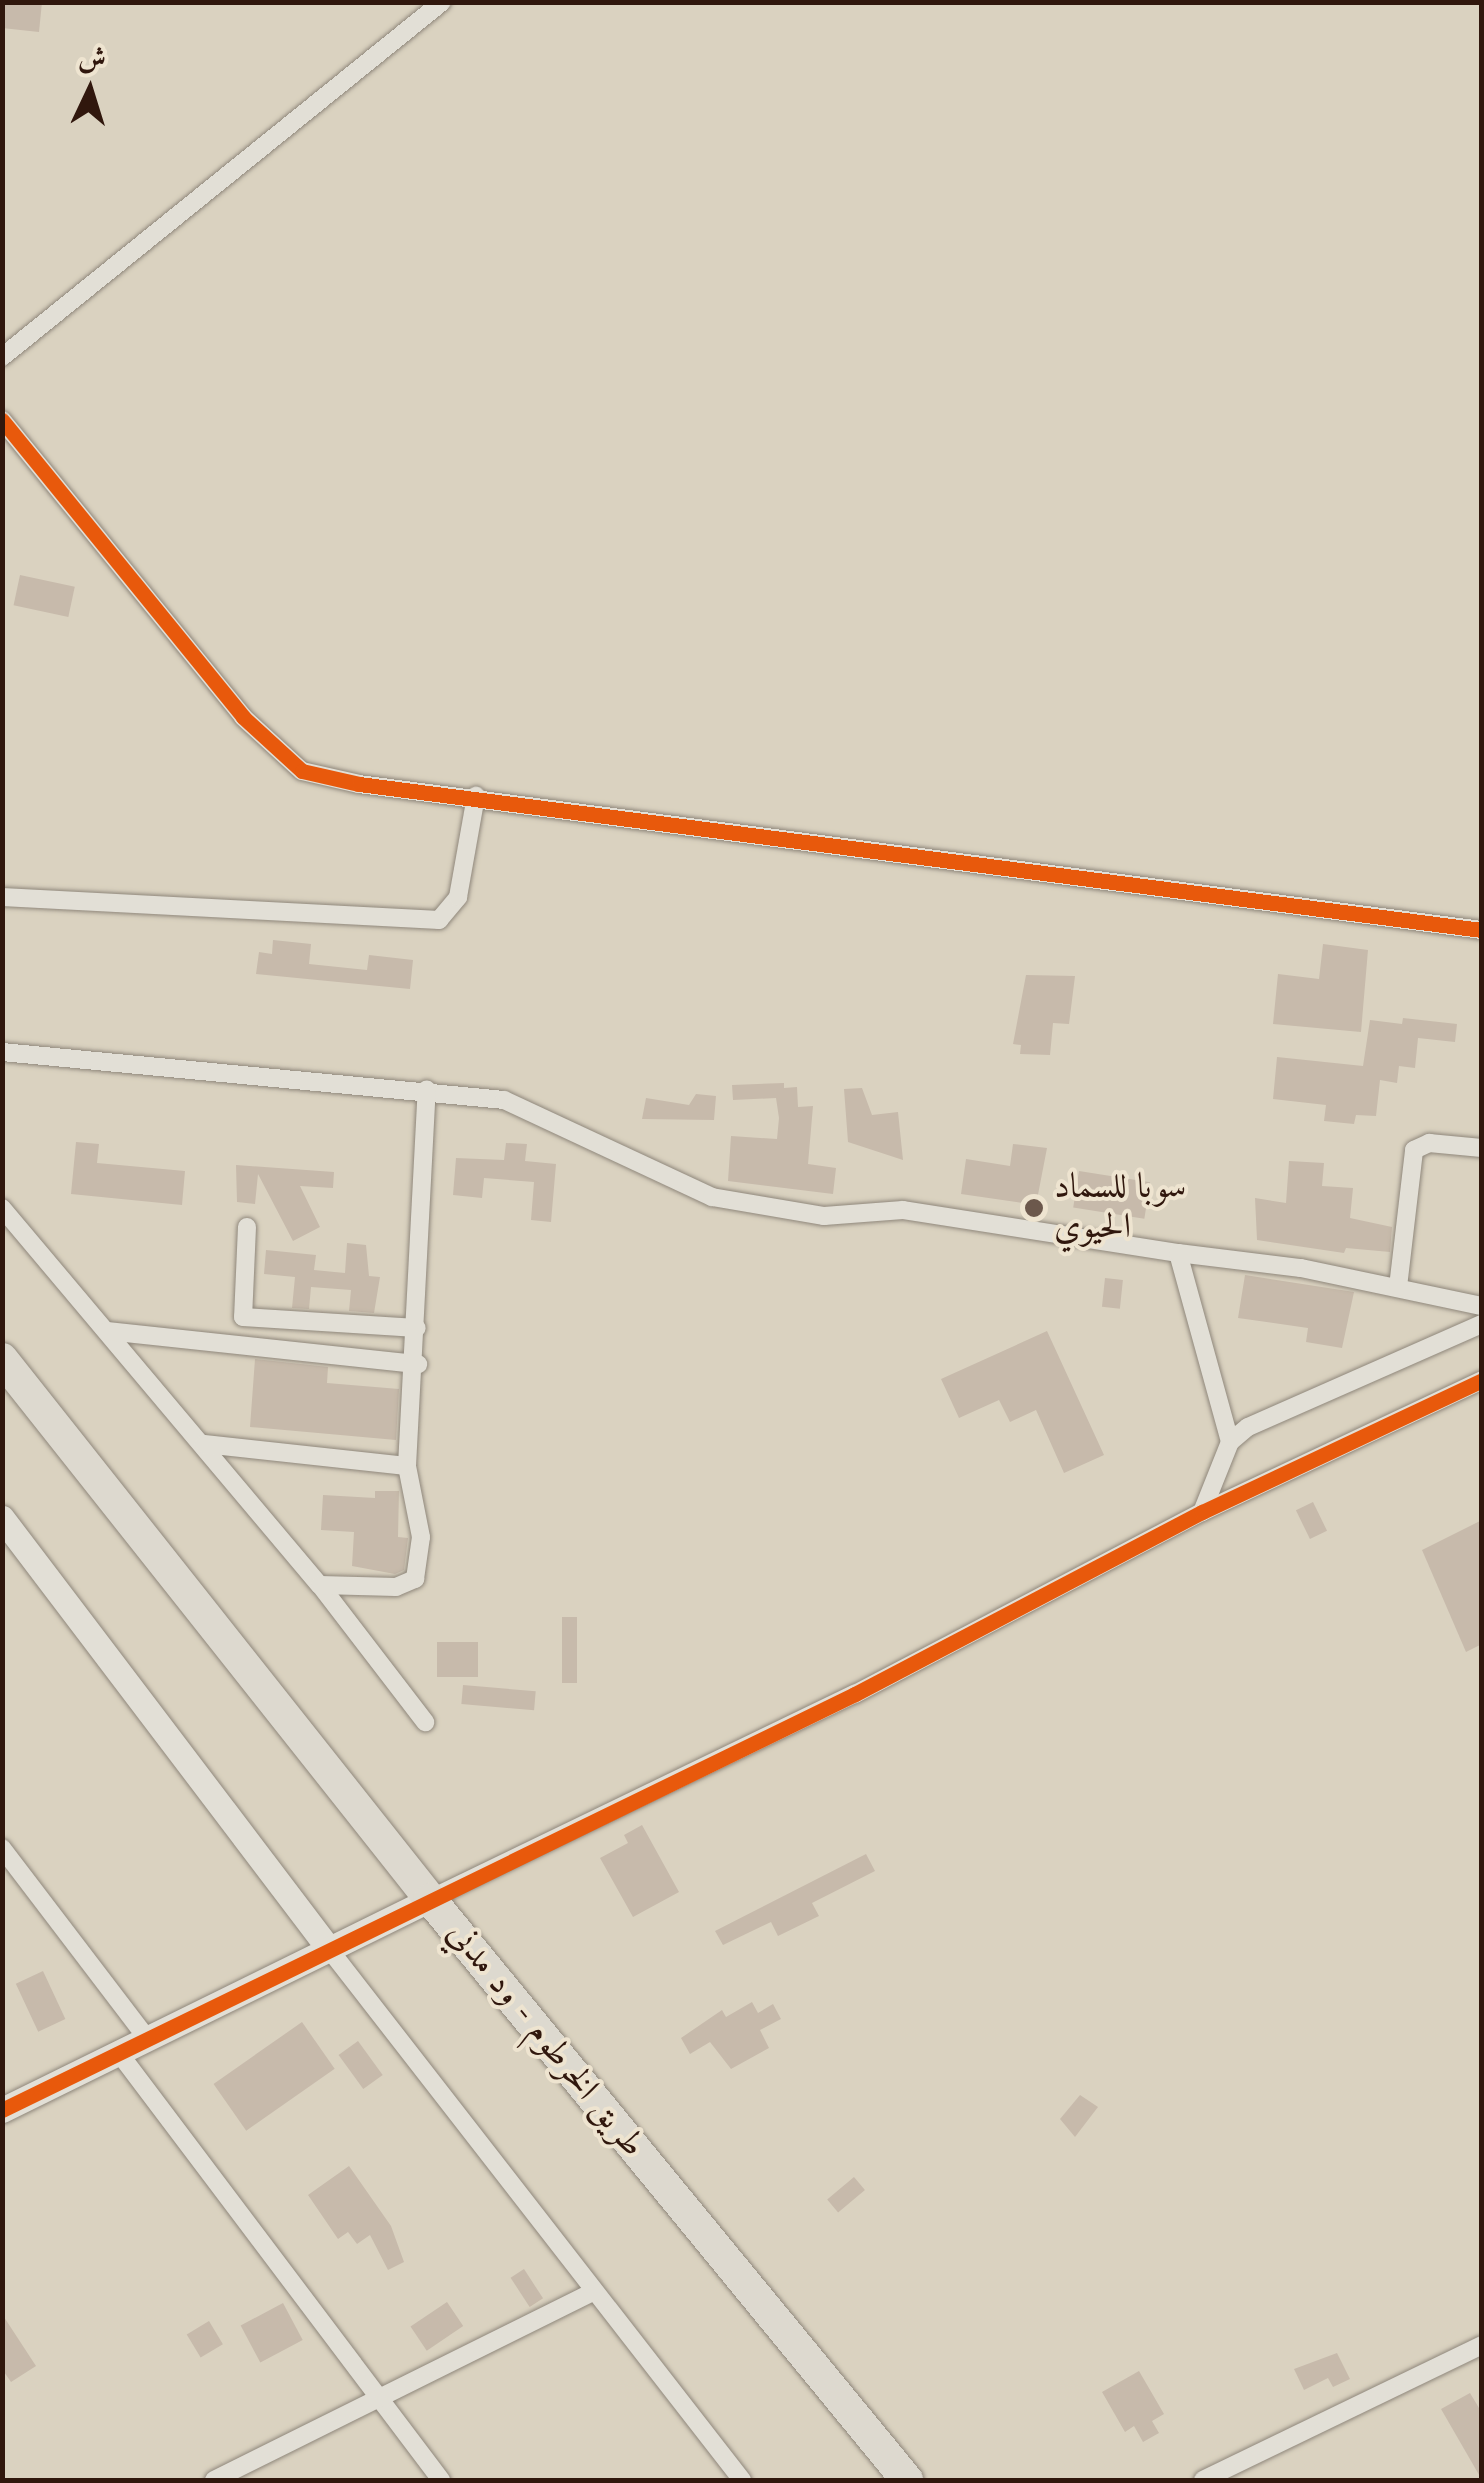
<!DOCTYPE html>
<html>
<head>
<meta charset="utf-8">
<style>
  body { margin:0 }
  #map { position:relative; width:1484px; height:2483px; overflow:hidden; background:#dad2c0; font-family:"Old Standard TT",Amiri,serif }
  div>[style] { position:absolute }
  .building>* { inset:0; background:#c7baab; transform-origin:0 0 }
  .roads { filter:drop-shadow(0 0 2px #8f877b) drop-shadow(0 0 2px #8f877b) }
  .street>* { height:18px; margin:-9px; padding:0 9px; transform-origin:9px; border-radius:9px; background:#e2dfd6 }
  .secondary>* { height:25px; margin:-12.5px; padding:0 12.5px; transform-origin:12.5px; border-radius:12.5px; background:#e2dfd6 }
  .highway>* { height:32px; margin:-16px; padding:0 16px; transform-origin:16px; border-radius:16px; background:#ddd9cf }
  .cycleway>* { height:15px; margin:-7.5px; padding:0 7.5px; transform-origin:7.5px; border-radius:7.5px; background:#e8590c }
  .dots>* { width:28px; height:28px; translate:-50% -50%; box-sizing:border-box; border:5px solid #eee4d0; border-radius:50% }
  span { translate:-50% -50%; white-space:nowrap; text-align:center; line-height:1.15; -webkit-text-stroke:8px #eee4d0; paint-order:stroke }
  .poi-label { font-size:35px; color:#30170d }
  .left { translate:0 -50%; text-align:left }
  .street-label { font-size:35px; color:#30170d }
  .frame { position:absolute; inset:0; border:5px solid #30170d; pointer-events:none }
  .north { position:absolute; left:40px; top:40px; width:100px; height:100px; -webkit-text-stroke:8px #eee4d0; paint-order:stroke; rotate:4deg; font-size:28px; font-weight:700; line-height:40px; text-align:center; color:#30170d }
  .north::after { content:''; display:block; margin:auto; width:35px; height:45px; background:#30170d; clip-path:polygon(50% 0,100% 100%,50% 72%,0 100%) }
</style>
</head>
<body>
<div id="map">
  <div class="building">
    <div style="clip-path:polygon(2px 2px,42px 2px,39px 32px,2px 28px)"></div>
    <div style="left:20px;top:575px;width:56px;height:31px;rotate:12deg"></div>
    <div style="clip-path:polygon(273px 940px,311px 944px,309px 964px,367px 970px,369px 955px,413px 960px,410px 989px,256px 974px,259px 952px,272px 954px)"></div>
    <div style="clip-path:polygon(1323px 944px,1368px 950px,1361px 1032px,1273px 1024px,1278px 974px,1319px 979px)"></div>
    <div style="clip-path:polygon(1026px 975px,1075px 976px,1069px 1024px,1053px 1023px,1050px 1055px,1020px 1054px,1021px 1045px,1013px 1044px)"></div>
    <div style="clip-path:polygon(1403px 1018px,1457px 1024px,1455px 1042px,1418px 1038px,1415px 1068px,1399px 1066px,1397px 1083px,1380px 1080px,1376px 1116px,1356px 1115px,1354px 1124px,1324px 1121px,1326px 1105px,1273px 1099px,1277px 1057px,1363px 1066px,1370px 1020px,1402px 1024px)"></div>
    <div style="clip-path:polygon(784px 1083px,784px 1088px,797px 1087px,798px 1107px,813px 1106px,808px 1164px,836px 1168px,833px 1194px,728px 1181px,731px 1136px,777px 1139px,779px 1118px,776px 1098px,733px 1100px,732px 1085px)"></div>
    <div style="clip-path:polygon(862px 1088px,872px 1115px,898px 1112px,903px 1160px,848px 1142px,844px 1089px)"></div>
    <div style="clip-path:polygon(696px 1094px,716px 1096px,714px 1120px,642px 1119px,646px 1098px,689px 1105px)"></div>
    <div style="clip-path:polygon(76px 1142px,99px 1144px,97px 1163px,185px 1171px,182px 1205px,71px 1194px)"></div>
    <div style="clip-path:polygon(506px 1143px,527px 1144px,525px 1161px,556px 1164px,551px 1222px,531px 1220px,534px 1182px,484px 1178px,482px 1198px,453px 1195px,456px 1158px,504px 1160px)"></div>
    <div style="clip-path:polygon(1013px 1144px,1047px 1148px,1036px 1205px,961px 1194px,966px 1159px,1010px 1166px)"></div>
    <div style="clip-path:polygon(1289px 1161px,1324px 1163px,1322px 1186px,1353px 1188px,1350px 1218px,1392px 1227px,1390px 1252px,1346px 1248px,1344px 1253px,1257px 1240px,1255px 1198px,1286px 1203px)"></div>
    <div style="clip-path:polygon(236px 1165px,334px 1172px,333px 1188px,300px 1186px,320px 1227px,293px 1241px,258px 1174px,255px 1204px,237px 1202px)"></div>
    <div style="left:1079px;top:1171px;width:72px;height:37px;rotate:9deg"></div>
    <div style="clip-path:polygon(347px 1243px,366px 1245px,369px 1276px,380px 1277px,374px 1313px,349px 1311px,351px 1290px,311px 1287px,309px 1309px,292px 1308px,295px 1277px,264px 1274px,266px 1250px,316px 1255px,314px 1270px,345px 1273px)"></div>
    <div style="clip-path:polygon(1245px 1275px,1354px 1292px,1342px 1348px,1306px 1342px,1308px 1328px,1238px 1318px)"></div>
    <div style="left:1105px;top:1278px;width:18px;height:29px;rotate:6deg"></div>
    <div style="clip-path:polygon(1047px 1331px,1104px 1455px,1064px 1473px,1036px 1410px,1010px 1422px,999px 1400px,959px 1418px,941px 1379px)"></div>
    <div style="clip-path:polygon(255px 1359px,328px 1367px,327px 1383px,399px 1389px,396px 1440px,250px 1427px)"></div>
    <div style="clip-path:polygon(375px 1491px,399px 1491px,398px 1537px,408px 1538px,404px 1570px,395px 1574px,352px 1566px,354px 1532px,321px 1530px,323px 1495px,375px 1498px)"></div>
    <div style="left:1313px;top:1502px;width:32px;height:19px;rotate:64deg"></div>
    <div style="clip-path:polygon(1482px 1520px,1482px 1644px,1466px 1652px,1422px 1550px)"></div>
    <div style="left:562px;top:1617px;width:15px;height:66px"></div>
    <div style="left:437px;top:1642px;width:41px;height:35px"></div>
    <div style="left:463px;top:1685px;width:73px;height:19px;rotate:5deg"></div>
    <div style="clip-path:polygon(642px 1825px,679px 1892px,633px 1917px,600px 1858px,628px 1843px,624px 1835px)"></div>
    <div style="clip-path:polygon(866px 1854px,875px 1871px,812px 1903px,819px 1916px,778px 1936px,771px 1922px,723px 1945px,715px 1931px)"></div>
    <div style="left:43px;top:1971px;width:53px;height:30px;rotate:65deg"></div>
    <div style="clip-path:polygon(752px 2002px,758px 2013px,773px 2004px,781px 2019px,760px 2030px,769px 2048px,731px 2069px,710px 2042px,690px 2054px,681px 2038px,722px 2010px,726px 2017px)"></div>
    <div style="left:302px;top:2022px;width:57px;height:108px;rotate:55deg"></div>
    <div style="left:358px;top:2041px;width:42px;height:24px;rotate:54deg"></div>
    <div style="clip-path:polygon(1080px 2095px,1098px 2107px,1075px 2137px,1060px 2119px)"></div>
    <div style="clip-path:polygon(349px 2166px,391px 2226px,404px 2262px,388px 2270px,370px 2235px,357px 2244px,348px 2232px,338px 2239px,308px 2195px)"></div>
    <div style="left:854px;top:2177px;width:17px;height:35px;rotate:50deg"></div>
    <div style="left:524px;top:2269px;width:35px;height:16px;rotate:57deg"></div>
    <div style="left:447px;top:2302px;width:29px;height:44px;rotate:56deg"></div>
    <div style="left:283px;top:2303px;width:42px;height:48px;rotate:62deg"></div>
    <div style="clip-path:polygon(2px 2314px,36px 2366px,11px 2382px,2px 2369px)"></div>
    <div style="left:209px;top:2321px;width:27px;height:26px;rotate:59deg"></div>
    <div style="clip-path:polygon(1337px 2353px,1350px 2379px,1333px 2387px,1328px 2378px,1304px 2390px,1294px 2369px)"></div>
    <div style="clip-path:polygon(1139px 2371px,1164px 2414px,1152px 2421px,1159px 2433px,1143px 2442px,1134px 2426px,1125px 2432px,1102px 2392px)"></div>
    <div style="clip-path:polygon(1470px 2393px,1482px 2413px,1482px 2480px,1441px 2409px)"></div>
  </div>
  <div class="roads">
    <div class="street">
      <div style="left:2px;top:357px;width:565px;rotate:-38.9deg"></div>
      <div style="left:2px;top:420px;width:382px;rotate:50.9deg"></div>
      <div style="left:243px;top:717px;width:80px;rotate:42.5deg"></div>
      <div style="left:302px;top:771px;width:58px;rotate:12.8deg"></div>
      <div style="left:359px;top:784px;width:1132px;rotate:7.41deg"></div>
      <div style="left:2px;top:897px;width:438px;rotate:3deg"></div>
      <div style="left:439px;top:920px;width:30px;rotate:-50deg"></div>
      <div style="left:458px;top:897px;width:103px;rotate:-79.9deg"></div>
      <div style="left:2px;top:1052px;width:504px;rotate:5.46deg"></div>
      <div style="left:504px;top:1100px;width:230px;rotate:25deg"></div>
      <div style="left:712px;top:1197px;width:114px;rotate:9.6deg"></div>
      <div style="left:824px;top:1216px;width:79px;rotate:-4.3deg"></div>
      <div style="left:903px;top:1210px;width:278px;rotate:8.9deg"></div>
      <div style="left:1178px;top:1253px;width:196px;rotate:74.6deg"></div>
      <div style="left:2px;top:1208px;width:493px;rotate:49.9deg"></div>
      <div style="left:320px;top:1585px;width:173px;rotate:52.5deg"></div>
      <div style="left:247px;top:1227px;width:90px;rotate:92.5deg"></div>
      <div style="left:243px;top:1317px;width:174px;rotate:3.6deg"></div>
      <div style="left:1178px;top:1253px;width:124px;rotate:7deg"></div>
      <div style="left:1301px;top:1268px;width:185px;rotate:11.9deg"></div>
      <div style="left:1398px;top:1287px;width:138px;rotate:-83.3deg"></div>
      <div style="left:1414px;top:1150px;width:17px;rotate:-25deg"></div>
      <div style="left:1429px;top:1143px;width:53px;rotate:5.4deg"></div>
      <div style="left:107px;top:1331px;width:313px;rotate:6.1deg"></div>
      <div style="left:204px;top:1444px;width:204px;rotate:6.2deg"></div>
      <div style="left:1202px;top:1512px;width:75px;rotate:-68.2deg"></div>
      <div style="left:1230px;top:1442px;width:23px;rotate:-40deg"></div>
      <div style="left:1248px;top:1427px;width:256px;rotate:-23.8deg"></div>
      <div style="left:320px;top:1585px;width:76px;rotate:1.5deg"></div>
      <div style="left:396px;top:1587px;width:21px;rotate:-23deg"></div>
      <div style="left:415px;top:1579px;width:42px;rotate:-81.9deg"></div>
      <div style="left:421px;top:1537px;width:72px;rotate:-101.2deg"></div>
      <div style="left:407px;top:1466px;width:377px;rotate:-87deg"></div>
      <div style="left:2px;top:1848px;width:239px;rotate:52.7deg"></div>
      <div style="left:430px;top:1899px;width:472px;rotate:-25.8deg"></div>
      <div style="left:855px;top:1694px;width:392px;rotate:-27.7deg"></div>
      <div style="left:1202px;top:1512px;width:310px;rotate:-25.2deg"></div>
      <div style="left:329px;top:1949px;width:673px;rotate:52.13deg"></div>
      <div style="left:119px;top:2053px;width:535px;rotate:52.98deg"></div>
      <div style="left:214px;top:2480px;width:424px;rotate:-26.4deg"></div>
      <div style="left:1203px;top:2480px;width:310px;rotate:-25.8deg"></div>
    </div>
    <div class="secondary">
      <div style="left:2px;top:1518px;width:541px;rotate:52.81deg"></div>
      <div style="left:2px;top:2110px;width:477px;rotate:-26.2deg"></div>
    </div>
    <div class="highway">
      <div style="left:2px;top:1359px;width:689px;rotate:51.6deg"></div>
      <div style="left:430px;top:1899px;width:752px;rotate:50.61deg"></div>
    </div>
  </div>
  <div class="cycleway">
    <div style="left:2px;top:420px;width:382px;rotate:50.9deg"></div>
    <div style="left:243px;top:717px;width:80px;rotate:42.5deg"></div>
    <div style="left:302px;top:771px;width:58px;rotate:12.8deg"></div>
    <div style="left:359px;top:784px;width:1132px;rotate:7.41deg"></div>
    <div style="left:2px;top:2110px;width:949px;rotate:-26deg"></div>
    <div style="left:855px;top:1694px;width:392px;rotate:-27.7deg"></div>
    <div style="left:1202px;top:1512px;width:310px;rotate:-25.2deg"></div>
  </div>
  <div class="dots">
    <div style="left:1034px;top:1208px;background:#6c584c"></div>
  </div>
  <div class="poi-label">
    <span class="left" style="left:1054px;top:1208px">سوبا للسماد<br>الحيوي</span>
  </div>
  <div class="street-label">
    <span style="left:545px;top:2040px;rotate:51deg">طريق الخرطوم - ود مدني</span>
  </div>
  <div class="frame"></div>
  <div class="north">ش</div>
</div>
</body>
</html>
